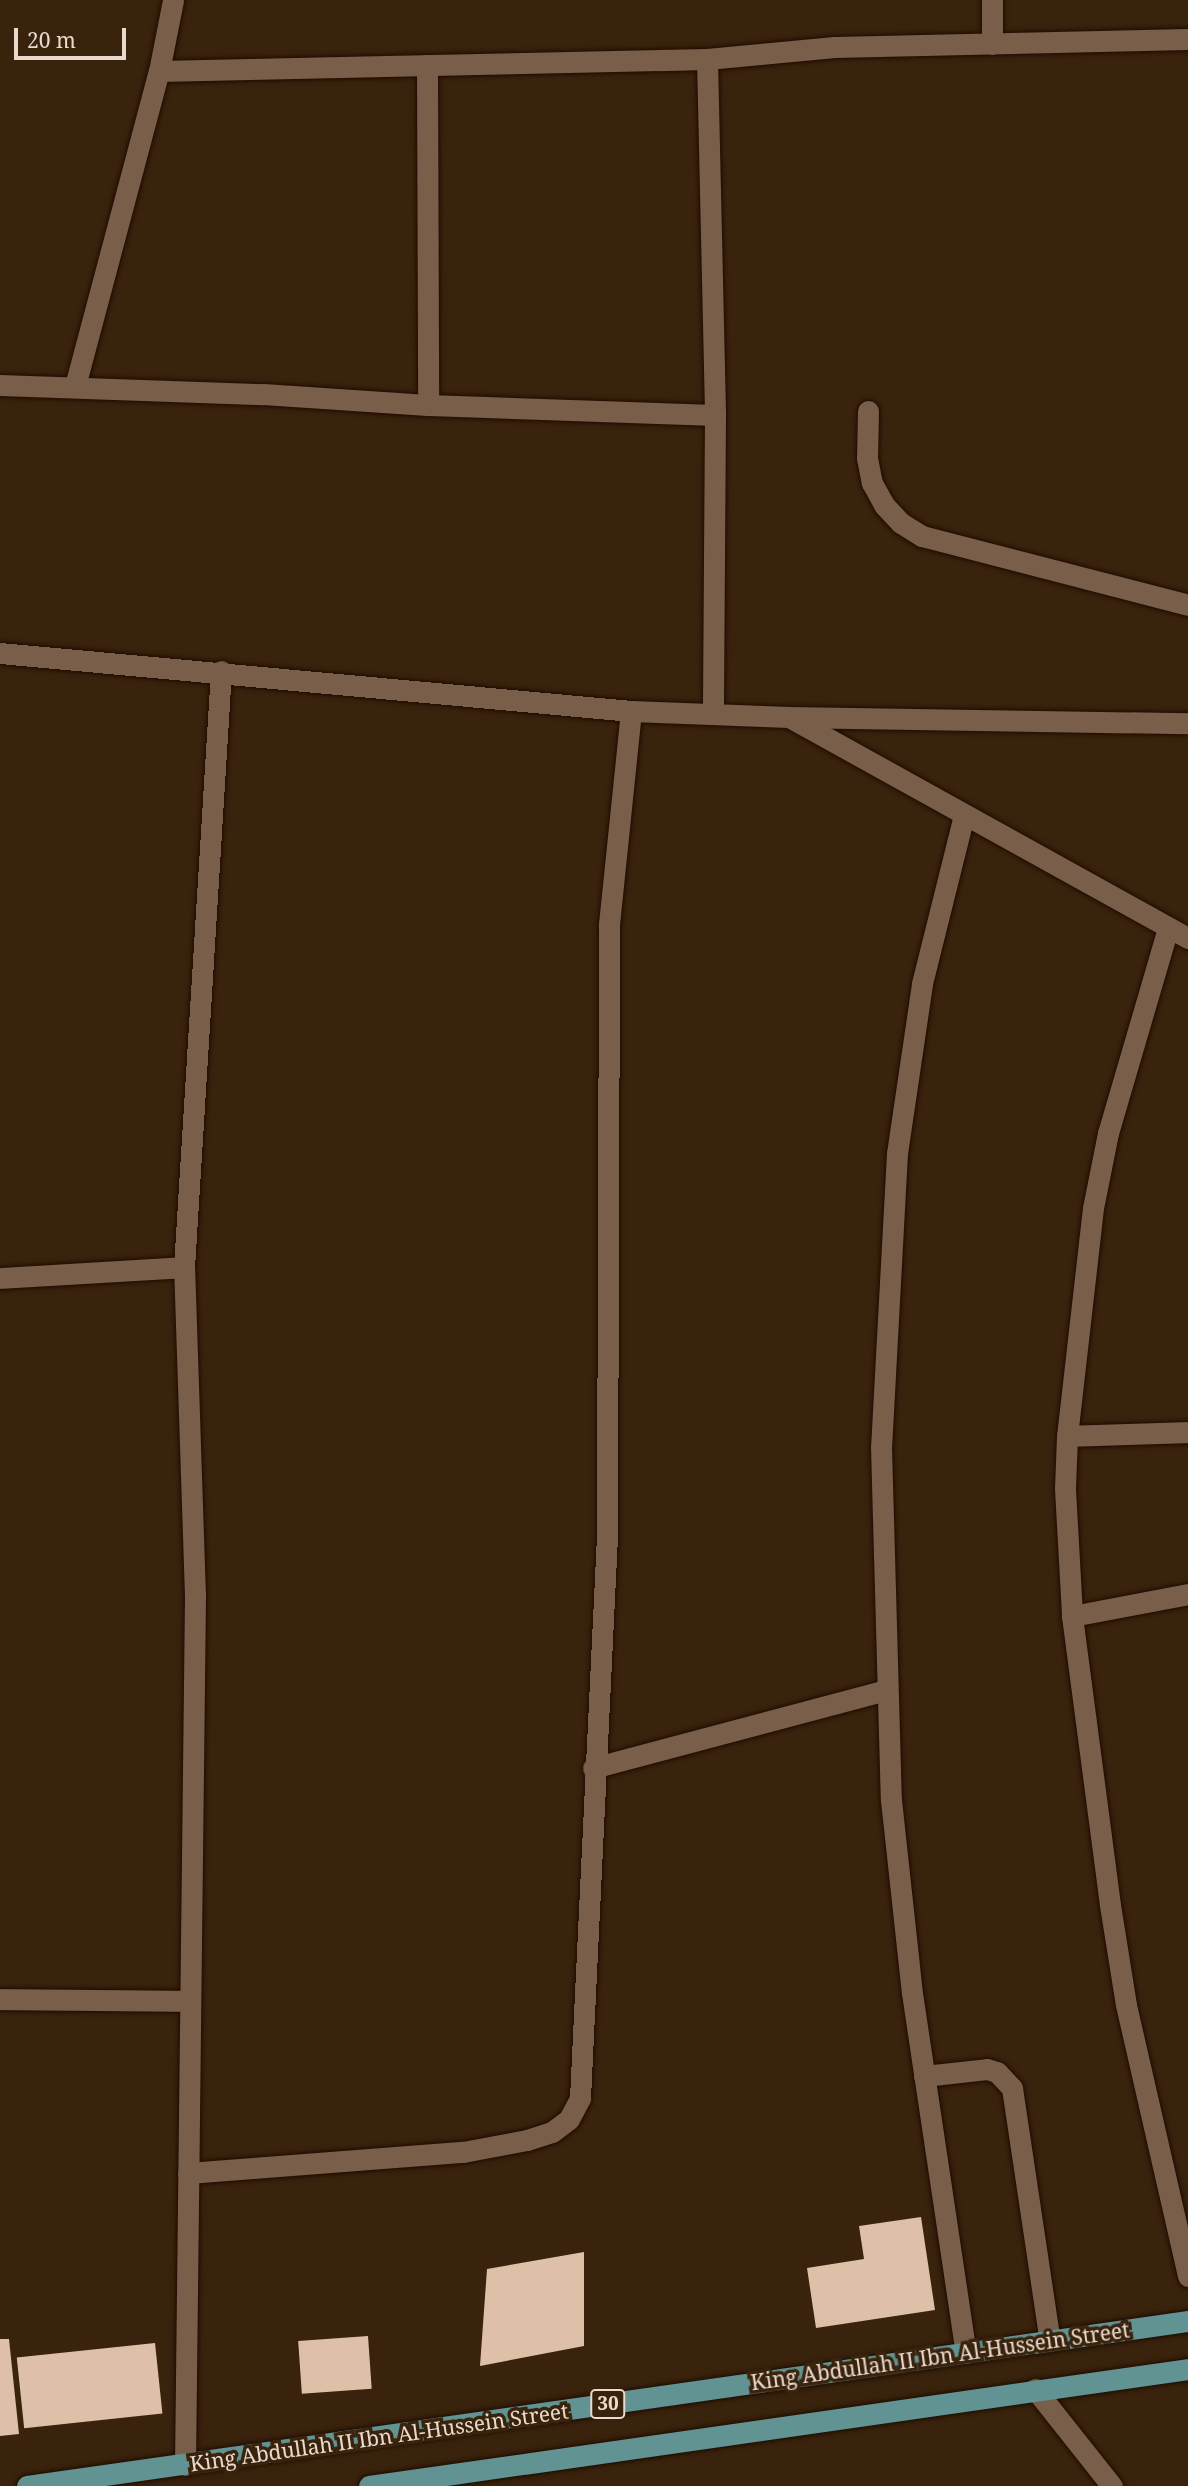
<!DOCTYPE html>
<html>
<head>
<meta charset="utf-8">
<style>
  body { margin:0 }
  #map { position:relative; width:1188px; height:2486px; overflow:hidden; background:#39230d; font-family:"Noto Serif",serif }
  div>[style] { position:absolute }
  .building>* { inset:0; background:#ddc0a7; transform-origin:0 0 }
  .roads { filter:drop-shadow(0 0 2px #1f0b00) drop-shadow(0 0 2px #1f0b00) }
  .minor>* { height:21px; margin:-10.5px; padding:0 10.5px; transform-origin:10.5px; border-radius:10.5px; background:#795f49 }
  .major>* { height:21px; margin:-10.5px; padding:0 10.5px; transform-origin:10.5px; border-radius:10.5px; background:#609392 }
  span { translate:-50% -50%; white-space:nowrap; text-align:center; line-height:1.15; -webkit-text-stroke:7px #39230d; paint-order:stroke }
  .shield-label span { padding:2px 5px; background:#39230d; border:2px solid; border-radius:5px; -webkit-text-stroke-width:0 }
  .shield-label { font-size:19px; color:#e9dacd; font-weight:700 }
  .street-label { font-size:21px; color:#e9dacd }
  .scale { position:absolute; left:14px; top:28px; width:112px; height:32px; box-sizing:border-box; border:4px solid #e9dacd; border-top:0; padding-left:9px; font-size:21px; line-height:24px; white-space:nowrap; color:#e9dacd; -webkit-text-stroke:5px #39230d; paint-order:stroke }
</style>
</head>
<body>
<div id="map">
  <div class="building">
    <div style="clip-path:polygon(921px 2217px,935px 2310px,816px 2328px,807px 2268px,864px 2259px,859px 2226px)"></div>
    <div style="clip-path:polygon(584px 2252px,584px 2346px,480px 2366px,487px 2269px)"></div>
    <div style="left:368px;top:2336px;width:53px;height:70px;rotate:86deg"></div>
    <div style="clip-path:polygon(0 2339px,9px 2339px,19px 2434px,0 2436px)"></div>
    <div style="left:155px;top:2343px;width:71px;height:139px;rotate:84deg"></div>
  </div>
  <div class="roads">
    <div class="minor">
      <div style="left:992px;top:0;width:44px;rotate:90deg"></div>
      <div style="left:707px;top:59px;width:356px;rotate:88.7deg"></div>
      <div style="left:715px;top:415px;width:297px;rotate:90.4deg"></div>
      <div style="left:427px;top:65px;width:340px;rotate:89.8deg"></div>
      <div style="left:159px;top:71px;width:548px;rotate:-1.25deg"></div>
      <div style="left:707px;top:59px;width:128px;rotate:-5.4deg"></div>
      <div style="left:834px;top:47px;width:354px;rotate:-1.3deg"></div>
      <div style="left:0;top:385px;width:263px;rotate:2deg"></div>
      <div style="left:263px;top:394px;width:165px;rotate:3.8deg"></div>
      <div style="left:428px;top:405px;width:287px;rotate:2deg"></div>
      <div style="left:75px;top:386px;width:326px;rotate:-75.1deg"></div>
      <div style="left:159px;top:71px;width:72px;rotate:-78.8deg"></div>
      <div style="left:868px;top:411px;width:47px;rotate:91.2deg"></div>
      <div style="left:867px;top:458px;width:25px;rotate:79deg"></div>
      <div style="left:872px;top:483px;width:25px;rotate:61deg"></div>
      <div style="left:884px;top:505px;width:25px;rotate:47deg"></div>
      <div style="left:901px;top:523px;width:25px;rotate:32deg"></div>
      <div style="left:922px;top:536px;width:275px;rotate:14.5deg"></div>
      <div style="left:0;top:653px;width:634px;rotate:5.25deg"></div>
      <div style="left:631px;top:711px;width:158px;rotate:2.2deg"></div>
      <div style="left:789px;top:717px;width:399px;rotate:0.9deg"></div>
      <div style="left:791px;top:718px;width:454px;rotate:29deg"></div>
      <div style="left:964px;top:815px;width:174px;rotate:104deg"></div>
      <div style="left:922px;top:984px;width:171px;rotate:98.4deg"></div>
      <div style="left:897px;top:1153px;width:294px;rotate:93.1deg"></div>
      <div style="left:881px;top:1447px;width:353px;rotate:88.4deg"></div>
      <div style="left:891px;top:1800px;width:194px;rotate:83.8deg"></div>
      <div style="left:912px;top:1993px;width:364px;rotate:81.5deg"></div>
      <div style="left:1168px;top:928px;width:214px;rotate:106.3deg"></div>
      <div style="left:1108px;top:1133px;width:76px;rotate:101.3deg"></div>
      <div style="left:1093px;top:1208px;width:229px;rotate:96.5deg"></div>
      <div style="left:1067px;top:1436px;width:53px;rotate:92.2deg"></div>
      <div style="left:1065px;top:1489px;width:127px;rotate:86.8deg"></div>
      <div style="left:1072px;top:1616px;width:291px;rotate:82.5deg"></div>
      <div style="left:1110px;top:1905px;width:101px;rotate:80.9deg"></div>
      <div style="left:1126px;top:2005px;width:278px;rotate:77.1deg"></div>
      <div style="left:0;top:1278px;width:184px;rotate:-3.4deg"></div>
      <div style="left:1067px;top:1436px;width:121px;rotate:-1.9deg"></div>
      <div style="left:1072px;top:1616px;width:118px;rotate:-10.7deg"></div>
      <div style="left:593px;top:1768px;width:303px;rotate:-14.9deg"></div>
      <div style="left:0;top:1999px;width:190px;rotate:0.6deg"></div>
      <div style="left:924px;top:2076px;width:63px;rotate:-6.3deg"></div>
      <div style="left:987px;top:2069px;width:10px;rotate:17deg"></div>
      <div style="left:997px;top:2072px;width:22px;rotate:47deg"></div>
      <div style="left:1012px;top:2088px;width:256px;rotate:81.5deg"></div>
      <div style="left:188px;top:2173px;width:276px;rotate:-4.4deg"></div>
      <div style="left:463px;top:2152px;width:65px;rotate:-10.6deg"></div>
      <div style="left:527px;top:2140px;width:26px;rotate:-18deg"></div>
      <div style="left:552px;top:2132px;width:21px;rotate:-37deg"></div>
      <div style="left:569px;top:2119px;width:24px;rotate:-62deg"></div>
      <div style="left:580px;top:2098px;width:564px;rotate:-87.25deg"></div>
      <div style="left:607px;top:1535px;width:611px;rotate:-89.81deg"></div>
      <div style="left:609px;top:924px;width:214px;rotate:-84.1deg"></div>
      <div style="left:1035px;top:2389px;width:124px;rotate:51.6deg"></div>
      <div style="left:185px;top:2465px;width:869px;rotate:-89.34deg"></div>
      <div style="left:195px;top:1596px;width:329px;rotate:-91.9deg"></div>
      <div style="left:184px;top:1267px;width:597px;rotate:-86.45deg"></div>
    </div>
    <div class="major">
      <div style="left:27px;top:2486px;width:1173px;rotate:-8.09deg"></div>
      <div style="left:369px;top:2486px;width:827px;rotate:-8.13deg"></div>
    </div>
  </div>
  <div class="shield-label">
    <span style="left:608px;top:2404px">30</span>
  </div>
  <div class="street-label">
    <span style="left:940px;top:2356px;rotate:-8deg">King Abdullah II Ibn Al-Hussein Street</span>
    <span style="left:379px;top:2437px;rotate:-8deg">King Abdullah II Ibn Al-Hussein Street</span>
  </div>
  <div class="scale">20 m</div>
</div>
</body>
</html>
